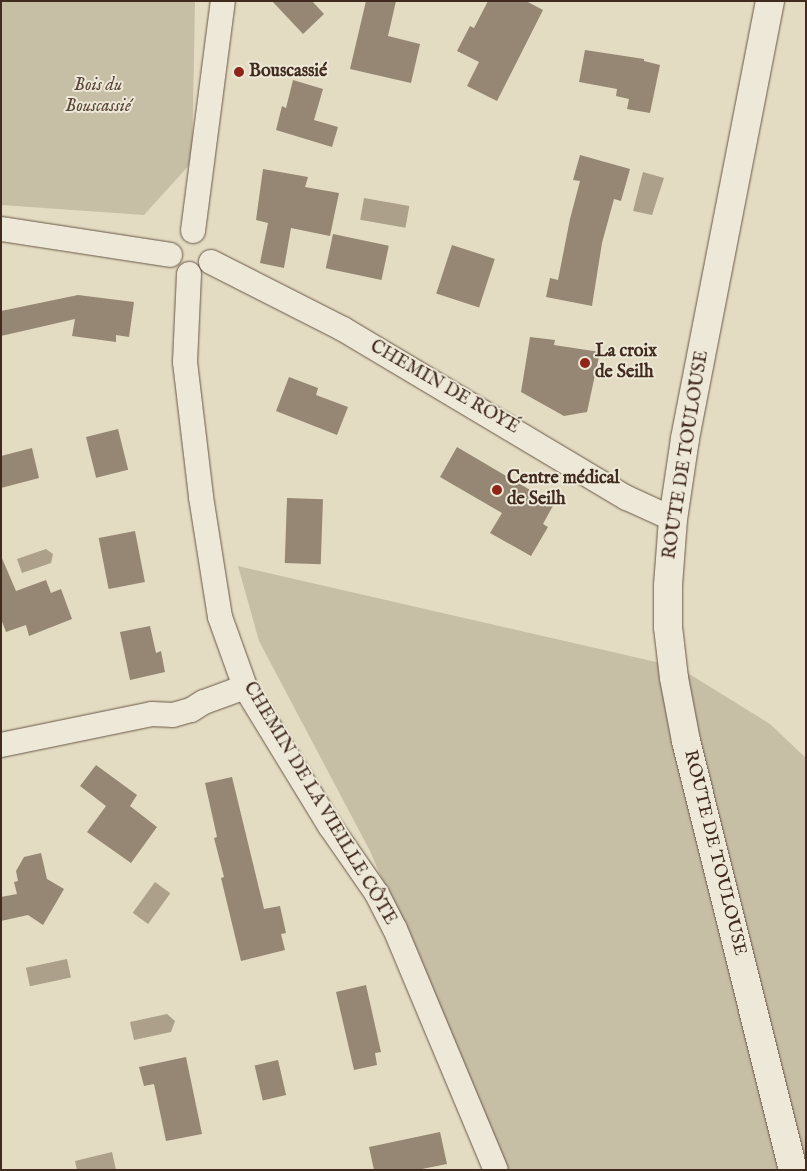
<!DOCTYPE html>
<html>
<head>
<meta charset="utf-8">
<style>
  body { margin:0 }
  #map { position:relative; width:807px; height:1171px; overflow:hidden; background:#e3dcc2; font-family:"IM FELL English",serif }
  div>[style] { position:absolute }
  .green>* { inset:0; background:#c7bea6 }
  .water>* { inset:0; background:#aca08b; transform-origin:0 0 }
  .building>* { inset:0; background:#958774; transform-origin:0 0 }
  .roads { filter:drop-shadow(0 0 1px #6a5748) drop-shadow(0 0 1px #6a5748) }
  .minor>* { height:24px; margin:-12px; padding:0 12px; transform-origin:12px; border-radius:12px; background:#ede8d7 }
  .secondary>* { height:28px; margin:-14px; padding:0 14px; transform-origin:14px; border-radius:14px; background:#ede8d7 }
  .dots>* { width:14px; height:14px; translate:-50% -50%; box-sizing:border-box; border:2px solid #ede8d7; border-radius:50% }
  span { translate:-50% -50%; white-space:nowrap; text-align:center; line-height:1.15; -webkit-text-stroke:4px #ede8d7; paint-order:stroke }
  .poi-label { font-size:18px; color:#412b1f; font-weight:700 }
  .left { translate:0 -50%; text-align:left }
  .park-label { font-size:18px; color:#5c483a; font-style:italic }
  .street-label { font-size:18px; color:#412b1f }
  .frame { position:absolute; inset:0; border:2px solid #412b1f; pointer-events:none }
</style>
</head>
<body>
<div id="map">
  <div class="green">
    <div style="clip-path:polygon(1px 1px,195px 1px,192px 162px,144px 215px,1px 205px)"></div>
    <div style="clip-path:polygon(238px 566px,678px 667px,770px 724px,806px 758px,806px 1170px,506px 1170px,370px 851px,259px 641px)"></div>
  </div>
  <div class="water">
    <div style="clip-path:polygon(643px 172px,664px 178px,652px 215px,633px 211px)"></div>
    <div style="left:364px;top:198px;width:46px;height:22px;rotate:10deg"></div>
    <div style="clip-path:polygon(46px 549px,53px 554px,51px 563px,22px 573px,17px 559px)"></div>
    <div style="left:155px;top:882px;width:19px;height:38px;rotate:36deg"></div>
    <div style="left:67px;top:959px;width:19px;height:42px;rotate:78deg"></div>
    <div style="clip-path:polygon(167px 1014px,175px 1021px,171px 1032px,134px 1040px,130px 1022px)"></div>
    <div style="clip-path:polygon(112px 1152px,116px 1170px,77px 1170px,75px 1161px)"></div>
  </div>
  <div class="building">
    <div style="clip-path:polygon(272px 1px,312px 1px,324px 14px,303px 34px)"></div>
    <div style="clip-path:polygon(366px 1px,396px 1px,388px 36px,420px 44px,411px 83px,350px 69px)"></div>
    <div style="clip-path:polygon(488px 1px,526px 1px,543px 10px,497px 101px,467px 86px,479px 62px,457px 51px,470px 26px,474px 28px)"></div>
    <div style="clip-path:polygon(585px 50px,644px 59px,644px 61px,660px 65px,650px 113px,627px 109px,629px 99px,616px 96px,617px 89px,579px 82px)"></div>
    <div style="clip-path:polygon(293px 80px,323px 89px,314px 120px,338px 127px,332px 147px,276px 130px,282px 106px,286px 108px)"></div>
    <div style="clip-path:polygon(580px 155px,630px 169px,621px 201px,614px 199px,602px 243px,592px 306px,546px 297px,550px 278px,558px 280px,570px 219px,580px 181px,573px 180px)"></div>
    <div style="clip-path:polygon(263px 169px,308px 177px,305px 187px,339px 193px,330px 236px,291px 228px,284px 268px,260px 263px,268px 223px,256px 220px)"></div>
    <div style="left:333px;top:234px;width:57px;height:35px;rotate:12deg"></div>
    <div style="left:452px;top:245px;width:45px;height:51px;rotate:18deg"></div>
    <div style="clip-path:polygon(78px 295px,134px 302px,129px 337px,116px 335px,116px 342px,72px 336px,75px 319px,1px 336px,1px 311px)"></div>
    <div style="clip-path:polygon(530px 337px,555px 340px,554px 345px,600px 352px,587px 412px,564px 416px,521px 392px)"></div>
    <div style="clip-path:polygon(289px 377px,318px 388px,316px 395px,348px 407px,337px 435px,276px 411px)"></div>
    <div style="left:118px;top:429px;width:42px;height:33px;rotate:76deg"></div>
    <div style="clip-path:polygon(457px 447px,554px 504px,543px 524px,548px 527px,531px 556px,490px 533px,502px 513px,440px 477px)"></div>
    <div style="clip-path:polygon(32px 448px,39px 478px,1px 488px,1px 456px)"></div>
    <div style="left:287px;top:498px;width:36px;height:65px;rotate:2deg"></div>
    <div style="left:135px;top:531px;width:52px;height:37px;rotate:79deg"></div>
    <div style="clip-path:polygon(1px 556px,16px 591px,46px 580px,51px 593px,61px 589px,72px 619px,29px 636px,26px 625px,6px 632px,1px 619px)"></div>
    <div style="clip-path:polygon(150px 626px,156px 653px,161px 651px,165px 672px,130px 680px,120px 632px)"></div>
    <div style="clip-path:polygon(96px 765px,137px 795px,130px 806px,157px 827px,131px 863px,87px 832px,106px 806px,80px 786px)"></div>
    <div style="clip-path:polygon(232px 777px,264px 909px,280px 906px,286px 933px,281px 934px,285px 950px,241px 961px,221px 878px,224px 877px,214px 838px,217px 837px,205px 783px)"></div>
    <div style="clip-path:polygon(41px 853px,47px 879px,64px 889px,43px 925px,28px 915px,1px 921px,1px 897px,17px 894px,14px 882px,18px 881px,16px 871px,24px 857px)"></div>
    <div style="clip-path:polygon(366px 985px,381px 1052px,375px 1053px,377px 1065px,354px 1070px,336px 992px)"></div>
    <div style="clip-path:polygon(186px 1057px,202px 1134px,166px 1141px,154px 1084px,144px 1086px,139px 1067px)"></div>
    <div style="left:278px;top:1060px;width:36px;height:24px;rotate:77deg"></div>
    <div style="clip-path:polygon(440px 1132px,447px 1164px,417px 1170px,374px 1170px,369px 1147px)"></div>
  </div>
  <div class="roads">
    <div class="minor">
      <div style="left:1px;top:229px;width:171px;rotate:8.7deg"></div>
      <div style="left:193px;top:231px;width:232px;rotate:-82.6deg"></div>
      <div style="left:211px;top:262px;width:148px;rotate:26.9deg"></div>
      <div style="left:343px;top:329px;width:330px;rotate:30.8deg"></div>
      <div style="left:627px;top:498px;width:51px;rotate:24.5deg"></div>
      <div style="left:189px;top:274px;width:88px;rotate:92.6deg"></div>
      <div style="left:185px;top:362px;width:136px;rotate:83.2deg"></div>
      <div style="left:201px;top:497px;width:121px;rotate:81deg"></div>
      <div style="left:220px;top:617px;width:74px;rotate:70.3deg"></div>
      <div style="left:245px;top:687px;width:163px;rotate:58.6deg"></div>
      <div style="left:330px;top:826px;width:83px;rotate:55.3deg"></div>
      <div style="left:377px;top:894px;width:39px;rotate:63deg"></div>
      <div style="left:395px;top:929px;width:261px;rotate:67.3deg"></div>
      <div style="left:1px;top:745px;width:154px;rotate:-11.6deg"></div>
      <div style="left:152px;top:714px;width:21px;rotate:3deg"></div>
      <div style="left:173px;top:715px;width:19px;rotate:-16deg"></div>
      <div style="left:191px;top:710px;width:15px;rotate:-32deg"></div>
      <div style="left:204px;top:702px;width:44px;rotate:-20.1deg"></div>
    </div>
    <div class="secondary">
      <div style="left:770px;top:1px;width:446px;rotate:101deg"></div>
      <div style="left:685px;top:439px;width:81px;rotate:98.5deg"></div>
      <div style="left:673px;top:519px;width:67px;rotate:94.3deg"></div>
      <div style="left:668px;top:586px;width:41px;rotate:90deg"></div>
      <div style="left:668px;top:627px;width:51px;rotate:83.3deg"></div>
      <div style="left:674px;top:678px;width:64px;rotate:79.2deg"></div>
      <div style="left:686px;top:741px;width:442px;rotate:76deg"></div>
    </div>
  </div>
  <div class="dots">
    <div style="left:239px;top:72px;background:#8f2418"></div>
    <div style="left:585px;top:363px;background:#8f2418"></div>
    <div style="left:497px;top:490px;background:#8f2418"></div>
  </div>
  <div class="poi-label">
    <span class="left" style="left:249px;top:72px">Bouscassié</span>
    <span class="left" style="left:595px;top:363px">La croix<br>de Seilh</span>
    <span class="left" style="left:507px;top:490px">Centre médical<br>de Seilh</span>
  </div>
  <div class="park-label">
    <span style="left:98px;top:97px">Bois du<br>Bouscassié</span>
  </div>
  <div class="street-label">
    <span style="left:444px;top:388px;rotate:30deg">CHEMIN DE ROYÉ</span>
    <span style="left:687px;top:455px;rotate:-81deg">ROUTE DE TOULOUSE</span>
    <span style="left:319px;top:804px;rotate:59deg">CHEMIN DE LA VIEILLE CÔTE</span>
    <span style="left:714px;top:853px;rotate:76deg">ROUTE DE TOULOUSE</span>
  </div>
  <div class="frame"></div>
</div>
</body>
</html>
